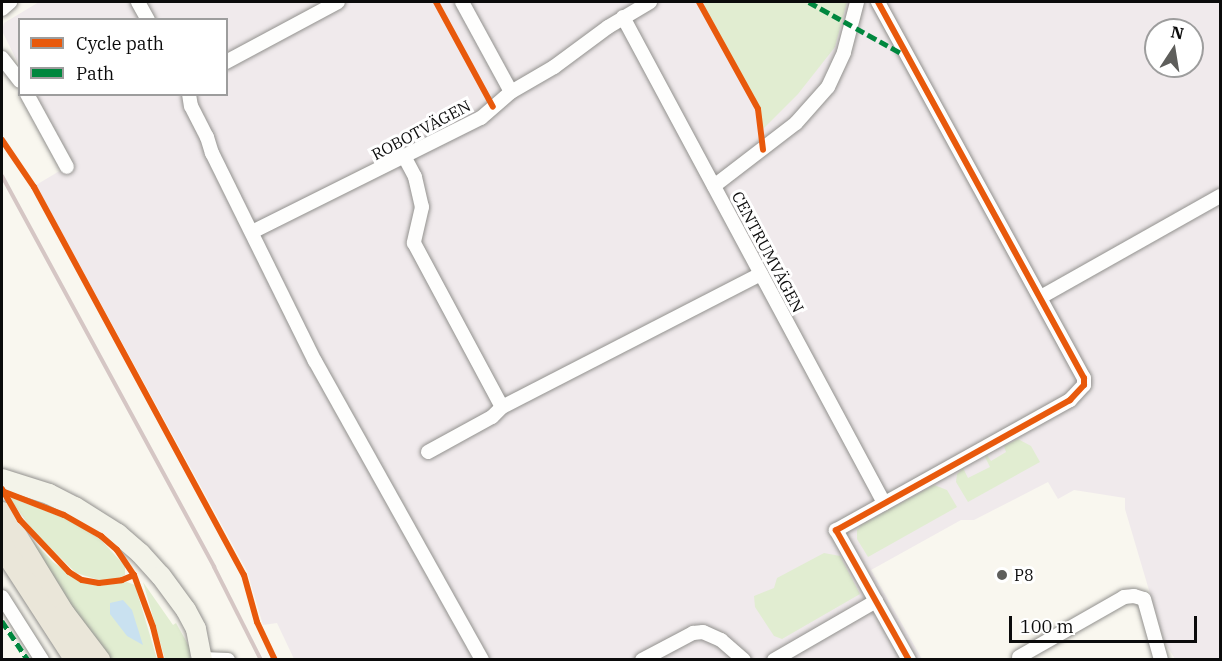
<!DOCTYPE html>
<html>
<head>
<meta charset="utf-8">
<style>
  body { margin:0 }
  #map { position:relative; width:1222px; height:661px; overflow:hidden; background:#f9f7ef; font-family:"IBM Plex Serif",serif }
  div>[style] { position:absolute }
  .industrial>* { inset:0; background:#f0eaec }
  .green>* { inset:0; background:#e1edd1 }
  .water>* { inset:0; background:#c9e1f0 }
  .roads { filter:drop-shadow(0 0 2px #92918e) drop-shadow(0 0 2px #92918e) }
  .street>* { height:14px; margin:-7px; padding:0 7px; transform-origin:7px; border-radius:7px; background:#fefefd }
  .secondary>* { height:20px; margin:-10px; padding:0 10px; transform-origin:10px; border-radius:10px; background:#f3f3e9 }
  .primary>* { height:22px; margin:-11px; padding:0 11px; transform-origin:11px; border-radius:11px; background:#eae6d9 }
  .rail>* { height:4px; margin:-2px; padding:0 2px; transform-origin:2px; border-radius:2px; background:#d5c6c4 }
  .quiet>* { height:4.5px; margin-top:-2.25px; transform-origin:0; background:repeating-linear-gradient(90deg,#00873e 0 9px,transparent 0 13.5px) }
  .cycleway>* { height:6px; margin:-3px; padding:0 3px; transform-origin:3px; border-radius:3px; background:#e8590c }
  .dots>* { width:16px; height:16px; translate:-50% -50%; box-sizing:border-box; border:3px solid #fff; border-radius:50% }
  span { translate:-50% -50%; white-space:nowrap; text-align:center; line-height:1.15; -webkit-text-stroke:6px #fff; paint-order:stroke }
  .street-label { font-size:16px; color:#0b0b0b }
  .poi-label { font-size:16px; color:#0b0b0b }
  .left { translate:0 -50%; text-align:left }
  .frame { position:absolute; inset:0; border:3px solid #0b0b0b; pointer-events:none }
  .legend { position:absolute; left:18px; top:18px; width:210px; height:78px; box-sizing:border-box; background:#fff; border:2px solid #9d9d9d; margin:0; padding:8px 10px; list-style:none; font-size:18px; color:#0b0b0b }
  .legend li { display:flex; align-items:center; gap:12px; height:30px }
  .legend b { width:30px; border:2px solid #9d9d9d }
  .north { position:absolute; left:1144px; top:18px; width:60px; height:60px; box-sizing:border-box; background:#fff; border:2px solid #9d9d9d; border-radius:50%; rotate:12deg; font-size:16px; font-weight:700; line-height:24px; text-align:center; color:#0b0b0b }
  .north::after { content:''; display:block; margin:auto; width:21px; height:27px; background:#5e5e5b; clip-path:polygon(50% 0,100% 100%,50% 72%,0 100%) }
  .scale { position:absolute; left:1009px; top:616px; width:188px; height:27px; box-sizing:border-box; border:3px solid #0b0b0b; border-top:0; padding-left:8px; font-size:18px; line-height:21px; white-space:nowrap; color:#0b0b0b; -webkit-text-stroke:4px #fff; paint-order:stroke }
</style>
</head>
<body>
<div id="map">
  <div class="industrial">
    <div style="clip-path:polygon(evenodd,39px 2px,1220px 2px,1220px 659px,1175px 659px,1164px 641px,1125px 509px,1125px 498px,1074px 490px,1058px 499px,1048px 482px,974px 520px,961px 520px,871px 570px,922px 659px,294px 659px,277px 623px,263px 625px,247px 571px,36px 185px,73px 163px,36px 95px,226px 94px,226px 20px,20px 20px,19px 65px,2px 31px,4px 23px,39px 2px,1156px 30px,1192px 30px,1192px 66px,1156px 66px,1156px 30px)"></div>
  </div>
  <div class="green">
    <div style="clip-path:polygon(704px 2px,847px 2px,835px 47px,798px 94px,762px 130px,758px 105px,705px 8px)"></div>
    <div style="clip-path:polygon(1018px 439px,1031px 446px,1040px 462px,968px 502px,956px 482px,957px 474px,963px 468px,968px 478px,990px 467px,985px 457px,987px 455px,991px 461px,1006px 452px,1004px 446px)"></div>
    <div style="clip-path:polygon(934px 485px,947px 490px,957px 507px,868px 557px,857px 539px,857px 530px,861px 525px)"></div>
    <div style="clip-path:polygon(9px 497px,72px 521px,101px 540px,125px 566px,125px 575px,117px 579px,99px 580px,76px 573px,33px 531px)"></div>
    <div style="clip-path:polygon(17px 524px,53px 562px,81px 582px,99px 586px,127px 582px,135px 585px,157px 659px,111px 659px,85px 630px)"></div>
    <div style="clip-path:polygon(824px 553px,840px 556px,860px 594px,782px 639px,774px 636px,755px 607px,754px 596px,774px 588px,777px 578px)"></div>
    <div style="clip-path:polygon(143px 582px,173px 625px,176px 623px,190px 648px,190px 659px,165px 659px)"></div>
  </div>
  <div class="water">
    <div style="clip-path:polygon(123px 600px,132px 610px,143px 645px,127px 636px,110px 614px,110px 603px)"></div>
  </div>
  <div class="roads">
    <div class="street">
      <div style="left:138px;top:2px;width:21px;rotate:61deg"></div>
      <div style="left:462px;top:2px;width:102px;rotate:61.4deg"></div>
      <div style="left:878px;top:2px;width:429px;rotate:61.3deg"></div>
      <div style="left:1084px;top:378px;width:7px;rotate:90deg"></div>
      <div style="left:1084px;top:385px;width:21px;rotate:133deg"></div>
      <div style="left:1070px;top:400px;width:268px;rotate:150.9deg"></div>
      <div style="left:836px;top:530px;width:149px;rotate:60.7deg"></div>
      <div style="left:2px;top:9px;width:11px;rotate:-41deg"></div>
      <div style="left:623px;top:17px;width:552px;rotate:61.76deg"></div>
      <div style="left:2px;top:58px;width:29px;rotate:52deg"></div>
      <div style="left:226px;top:62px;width:127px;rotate:-28.2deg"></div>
      <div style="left:27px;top:94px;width:83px;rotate:61.3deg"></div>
      <div style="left:189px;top:94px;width:12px;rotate:81deg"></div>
      <div style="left:191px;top:106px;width:35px;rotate:63deg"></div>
      <div style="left:207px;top:137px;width:17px;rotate:73deg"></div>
      <div style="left:212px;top:153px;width:232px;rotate:63.7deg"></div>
      <div style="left:315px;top:361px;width:342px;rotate:60.8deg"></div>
      <div style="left:405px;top:158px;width:21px;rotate:62deg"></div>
      <div style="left:415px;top:177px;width:31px;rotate:77deg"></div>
      <div style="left:422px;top:207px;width:37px;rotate:103deg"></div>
      <div style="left:414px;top:243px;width:186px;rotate:61.8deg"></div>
      <div style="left:502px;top:407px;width:291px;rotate:-27.2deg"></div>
      <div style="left:714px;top:186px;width:103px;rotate:-37.5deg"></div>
      <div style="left:796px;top:123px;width:48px;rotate:-48.4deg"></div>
      <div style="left:828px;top:87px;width:38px;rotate:-65deg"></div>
      <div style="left:844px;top:52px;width:52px;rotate:-75.4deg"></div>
      <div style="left:252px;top:232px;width:256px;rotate:-26.5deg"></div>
      <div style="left:481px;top:118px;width:40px;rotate:-41deg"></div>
      <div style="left:511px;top:92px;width:50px;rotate:-30.2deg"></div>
      <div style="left:554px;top:67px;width:67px;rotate:-36.5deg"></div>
      <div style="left:608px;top:27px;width:49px;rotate:-30.8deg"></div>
      <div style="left:1041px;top:297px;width:206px;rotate:-29.4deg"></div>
      <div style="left:428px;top:452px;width:73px;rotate:-28.7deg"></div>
      <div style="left:492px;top:417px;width:14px;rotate:-45deg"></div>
      <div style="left:2px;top:597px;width:75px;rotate:57.6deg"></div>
      <div style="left:1019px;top:657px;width:121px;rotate:-29.7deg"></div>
      <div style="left:1124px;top:597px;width:10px;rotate:-6deg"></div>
      <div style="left:1134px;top:596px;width:10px;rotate:17deg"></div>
      <div style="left:1144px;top:599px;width:63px;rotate:74.4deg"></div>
      <div style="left:202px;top:659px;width:26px;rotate:2deg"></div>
      <div style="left:642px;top:660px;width:58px;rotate:-27.9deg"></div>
      <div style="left:693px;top:633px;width:10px;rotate:-6deg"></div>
      <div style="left:703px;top:632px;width:20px;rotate:24deg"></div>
      <div style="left:721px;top:640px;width:30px;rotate:41deg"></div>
      <div style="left:774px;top:660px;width:118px;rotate:-30deg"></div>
    </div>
    <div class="secondary">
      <div style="left:2px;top:479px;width:49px;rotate:17.7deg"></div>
      <div style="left:49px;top:494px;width:29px;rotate:27deg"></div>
      <div style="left:75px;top:507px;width:51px;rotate:32.1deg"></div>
      <div style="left:118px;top:534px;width:29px;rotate:41deg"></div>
      <div style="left:140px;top:553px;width:31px;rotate:48deg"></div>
      <div style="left:161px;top:576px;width:42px;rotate:53.7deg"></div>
      <div style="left:186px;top:610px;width:21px;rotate:62deg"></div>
      <div style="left:196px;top:629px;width:32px;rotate:79deg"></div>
    </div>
    <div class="primary">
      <div style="left:2px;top:513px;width:119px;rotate:58.5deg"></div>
      <div style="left:64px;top:614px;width:58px;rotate:52.7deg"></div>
      <div style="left:2px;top:546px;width:136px;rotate:57deg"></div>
    </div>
  </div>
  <div class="rail">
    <div style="left:2px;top:176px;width:445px;rotate:61.5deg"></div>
    <div style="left:214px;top:567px;width:104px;rotate:63.2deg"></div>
  </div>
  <div class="quiet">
    <div style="left:809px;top:2px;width:107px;rotate:29deg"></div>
    <div style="left:2px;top:621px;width:47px;rotate:56.3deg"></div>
  </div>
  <div class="cycleway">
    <div style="left:436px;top:2px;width:119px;rotate:61.5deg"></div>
    <div style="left:699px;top:2px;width:122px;rotate:61.1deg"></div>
    <div style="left:758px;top:109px;width:41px;rotate:83deg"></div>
    <div style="left:878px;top:2px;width:429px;rotate:61.3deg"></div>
    <div style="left:1084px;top:378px;width:7px;rotate:90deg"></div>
    <div style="left:1084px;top:385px;width:21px;rotate:133deg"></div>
    <div style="left:1070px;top:400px;width:268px;rotate:150.9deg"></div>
    <div style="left:836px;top:530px;width:149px;rotate:60.7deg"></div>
    <div style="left:2px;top:140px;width:57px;rotate:55.8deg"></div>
    <div style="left:34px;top:187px;width:441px;rotate:61.6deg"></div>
    <div style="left:244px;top:575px;width:49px;rotate:74.5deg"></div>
    <div style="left:257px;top:622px;width:42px;rotate:64.7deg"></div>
    <div style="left:2px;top:489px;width:36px;rotate:60deg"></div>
    <div style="left:20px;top:520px;width:71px;rotate:46.7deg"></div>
    <div style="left:69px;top:572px;width:15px;rotate:32deg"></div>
    <div style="left:82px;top:580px;width:17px;rotate:10deg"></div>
    <div style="left:99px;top:583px;width:23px;rotate:-7deg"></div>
    <div style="left:122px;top:580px;width:13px;rotate:-23deg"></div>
    <div style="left:2px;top:491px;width:66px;rotate:21.2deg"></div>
    <div style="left:64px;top:515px;width:43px;rotate:29.6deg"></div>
    <div style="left:101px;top:536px;width:21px;rotate:41deg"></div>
    <div style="left:117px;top:550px;width:30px;rotate:56deg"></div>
    <div style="left:134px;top:575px;width:55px;rotate:69.9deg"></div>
    <div style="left:153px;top:627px;width:34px;rotate:76deg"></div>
  </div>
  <div class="dots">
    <div style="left:1002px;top:575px;background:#5e5e5b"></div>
  </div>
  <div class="street-label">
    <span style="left:421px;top:130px;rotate:-28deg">ROBOTVÄGEN</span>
    <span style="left:768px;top:252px;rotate:62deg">CENTRUMVÄGEN</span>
  </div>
  <div class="poi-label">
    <span class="left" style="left:1014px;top:575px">P8</span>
  </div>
  <div class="frame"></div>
  <ul class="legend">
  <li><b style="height:8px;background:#e8590c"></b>Cycle path</li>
  <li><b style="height:8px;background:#00873e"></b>Path</li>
  </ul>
  <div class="north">N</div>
  <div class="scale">100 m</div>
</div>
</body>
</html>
